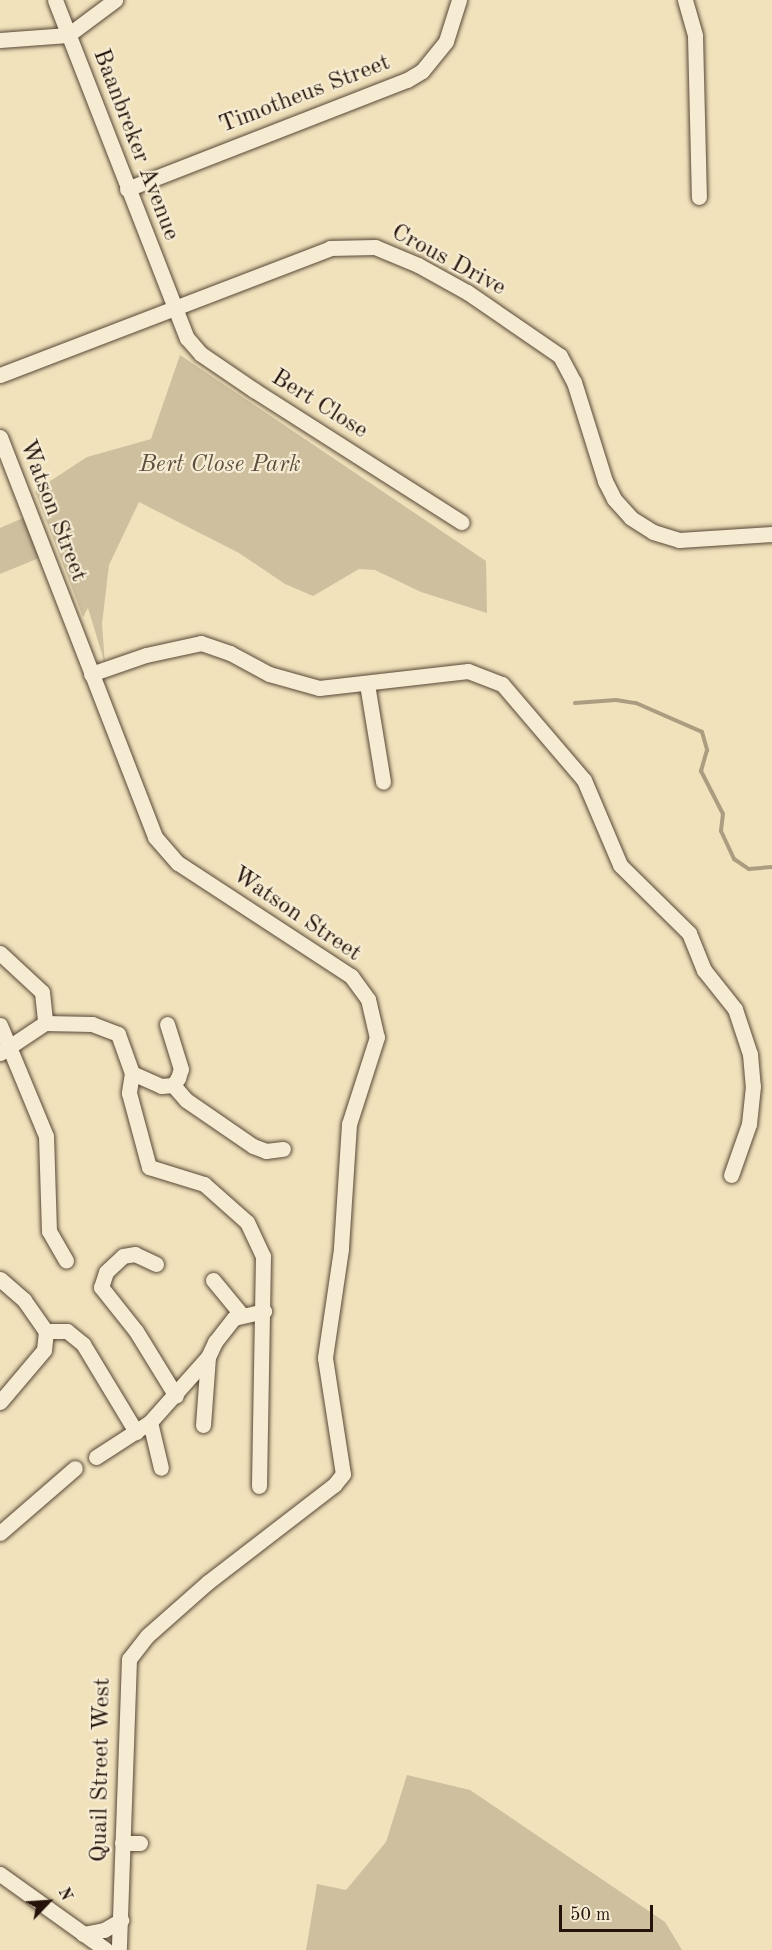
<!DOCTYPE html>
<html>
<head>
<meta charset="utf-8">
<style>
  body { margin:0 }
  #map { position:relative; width:772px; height:1950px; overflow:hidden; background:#f1e2bc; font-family:"Old Standard TT",serif }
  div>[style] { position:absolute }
  .green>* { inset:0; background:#cebf9e }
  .stream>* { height:4px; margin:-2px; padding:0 2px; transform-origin:2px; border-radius:2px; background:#ac9c80 }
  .roads { filter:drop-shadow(0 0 2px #584737) drop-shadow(0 0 2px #584737) }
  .minor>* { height:15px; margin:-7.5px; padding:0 7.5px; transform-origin:7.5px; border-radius:7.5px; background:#f6ecd3 }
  span { translate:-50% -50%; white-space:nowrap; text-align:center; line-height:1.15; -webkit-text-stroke:4.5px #f6ecd3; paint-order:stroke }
  .street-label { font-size:24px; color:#25130b }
  .park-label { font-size:24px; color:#604f3e; font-style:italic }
  .north { position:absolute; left:18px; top:1872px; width:60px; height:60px; -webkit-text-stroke:4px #f6ecd3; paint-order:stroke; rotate:65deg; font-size:16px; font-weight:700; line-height:24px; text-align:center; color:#25130b }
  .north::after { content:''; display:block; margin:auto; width:21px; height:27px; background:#25130b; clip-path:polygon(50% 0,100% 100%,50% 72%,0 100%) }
  .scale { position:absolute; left:559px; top:1905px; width:94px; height:27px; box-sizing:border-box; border:3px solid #25130b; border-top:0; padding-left:8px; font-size:18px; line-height:21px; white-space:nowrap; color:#25130b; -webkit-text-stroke:4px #f6ecd3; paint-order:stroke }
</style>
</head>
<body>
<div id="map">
  <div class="green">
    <div style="clip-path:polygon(180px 355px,486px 561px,487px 613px,421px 592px,375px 570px,359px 569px,313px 596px,285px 584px,239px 553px,139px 502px,109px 565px,102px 624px,105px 664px,88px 608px,83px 617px,35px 491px,87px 457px,151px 439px)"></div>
    <div style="clip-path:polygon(23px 518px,39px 558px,0 574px,0 528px)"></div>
    <div style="clip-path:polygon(407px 1775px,470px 1790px,665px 1922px,682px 1950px,306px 1950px,317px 1884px,346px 1890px,386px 1842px)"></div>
  </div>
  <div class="stream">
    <div style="left:575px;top:703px;width:41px;rotate:-4.2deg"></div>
    <div style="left:616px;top:700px;width:20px;rotate:9deg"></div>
    <div style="left:636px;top:703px;width:72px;rotate:23.7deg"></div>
    <div style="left:702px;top:732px;width:19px;rotate:74deg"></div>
    <div style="left:707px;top:750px;width:22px;rotate:106deg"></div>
    <div style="left:701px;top:771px;width:48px;rotate:62.9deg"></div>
    <div style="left:723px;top:814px;width:17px;rotate:97deg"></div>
    <div style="left:721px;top:831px;width:31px;rotate:65deg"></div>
    <div style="left:734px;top:859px;width:18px;rotate:34deg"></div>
    <div style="left:749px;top:869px;width:23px;rotate:-5deg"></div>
  </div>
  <div class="roads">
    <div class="minor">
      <div style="left:55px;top:0;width:363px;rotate:68.7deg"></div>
      <div style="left:187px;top:338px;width:21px;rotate:49deg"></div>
      <div style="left:201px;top:354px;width:64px;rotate:34.2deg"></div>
      <div style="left:254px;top:390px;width:246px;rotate:32.5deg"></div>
      <div style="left:685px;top:0;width:37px;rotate:74deg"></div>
      <div style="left:695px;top:36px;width:161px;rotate:88.6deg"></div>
      <div style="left:0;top:40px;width:68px;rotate:-4.2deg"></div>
      <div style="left:68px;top:35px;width:59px;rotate:-36.7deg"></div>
      <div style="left:127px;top:189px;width:300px;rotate:-21.3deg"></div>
      <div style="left:407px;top:80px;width:17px;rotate:-31deg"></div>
      <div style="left:422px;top:71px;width:38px;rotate:-51deg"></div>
      <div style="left:446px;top:41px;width:43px;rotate:-72.4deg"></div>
      <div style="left:0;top:375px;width:354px;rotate:-21deg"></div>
      <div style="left:330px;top:248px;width:45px;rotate:-1.3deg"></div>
      <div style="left:375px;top:247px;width:47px;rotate:22.7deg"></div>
      <div style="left:418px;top:265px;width:56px;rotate:28.9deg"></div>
      <div style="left:467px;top:292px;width:113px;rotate:34.5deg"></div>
      <div style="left:560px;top:356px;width:30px;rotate:62deg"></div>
      <div style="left:574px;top:382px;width:104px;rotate:72.6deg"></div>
      <div style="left:605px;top:481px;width:20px;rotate:63deg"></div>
      <div style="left:614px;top:499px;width:25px;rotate:48deg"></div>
      <div style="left:631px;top:518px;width:26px;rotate:32deg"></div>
      <div style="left:653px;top:532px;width:27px;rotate:17deg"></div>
      <div style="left:679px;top:540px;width:93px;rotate:-3.7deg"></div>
      <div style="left:0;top:437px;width:429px;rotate:68.8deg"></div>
      <div style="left:155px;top:837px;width:35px;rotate:49deg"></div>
      <div style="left:178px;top:863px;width:207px;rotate:33.2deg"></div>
      <div style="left:351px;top:976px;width:29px;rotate:54deg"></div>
      <div style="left:368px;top:999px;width:39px;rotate:77deg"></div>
      <div style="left:377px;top:1037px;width:91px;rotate:107.8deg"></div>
      <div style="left:349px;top:1124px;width:125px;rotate:93.7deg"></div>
      <div style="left:341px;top:1249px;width:110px;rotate:98.4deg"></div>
      <div style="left:325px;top:1358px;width:117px;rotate:81.2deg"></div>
      <div style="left:343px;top:1474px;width:14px;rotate:129deg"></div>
      <div style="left:334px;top:1485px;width:159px;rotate:142.4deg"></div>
      <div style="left:208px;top:1582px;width:81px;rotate:138.5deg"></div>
      <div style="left:147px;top:1636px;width:29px;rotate:128deg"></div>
      <div style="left:129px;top:1659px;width:291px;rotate:92deg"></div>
      <div style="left:91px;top:674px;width:58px;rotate:-19.1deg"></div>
      <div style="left:146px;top:655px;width:56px;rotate:-12.3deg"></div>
      <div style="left:201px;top:643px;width:31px;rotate:19deg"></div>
      <div style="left:230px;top:653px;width:44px;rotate:28.3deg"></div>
      <div style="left:269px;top:674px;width:52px;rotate:15.6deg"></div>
      <div style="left:319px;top:688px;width:150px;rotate:-6.5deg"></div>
      <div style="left:468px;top:671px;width:36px;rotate:21deg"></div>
      <div style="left:502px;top:684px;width:126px;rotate:49.5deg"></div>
      <div style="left:584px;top:780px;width:92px;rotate:67deg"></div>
      <div style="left:620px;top:865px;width:97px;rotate:44.6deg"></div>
      <div style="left:689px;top:933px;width:40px;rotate:68deg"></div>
      <div style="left:704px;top:970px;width:50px;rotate:51.5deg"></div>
      <div style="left:735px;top:1009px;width:47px;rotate:71.6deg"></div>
      <div style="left:750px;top:1054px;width:32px;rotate:85deg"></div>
      <div style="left:753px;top:1086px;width:38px;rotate:96deg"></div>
      <div style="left:749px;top:1124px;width:54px;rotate:109.4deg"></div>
      <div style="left:367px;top:684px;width:99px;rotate:80.7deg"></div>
      <div style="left:0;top:953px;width:57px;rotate:42.9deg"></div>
      <div style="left:42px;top:992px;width:31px;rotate:84deg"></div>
      <div style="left:0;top:1025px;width:120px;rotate:67.5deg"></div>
      <div style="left:46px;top:1136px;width:95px;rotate:88.2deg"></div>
      <div style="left:49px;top:1231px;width:34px;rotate:60deg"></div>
      <div style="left:0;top:1053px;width:54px;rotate:-33.7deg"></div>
      <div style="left:45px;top:1023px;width:47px;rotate:1.2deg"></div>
      <div style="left:92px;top:1024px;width:28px;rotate:21deg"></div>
      <div style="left:118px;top:1034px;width:41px;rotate:70.3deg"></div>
      <div style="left:132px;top:1073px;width:20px;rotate:99deg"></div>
      <div style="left:129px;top:1093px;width:77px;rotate:74.9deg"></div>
      <div style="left:149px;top:1167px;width:58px;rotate:17.2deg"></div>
      <div style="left:204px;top:1184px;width:57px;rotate:41.5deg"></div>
      <div style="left:247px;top:1222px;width:38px;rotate:65deg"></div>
      <div style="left:263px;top:1256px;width:230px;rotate:91deg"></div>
      <div style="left:132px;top:1073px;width:32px;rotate:24deg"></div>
      <div style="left:161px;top:1086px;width:12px;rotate:-5deg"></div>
      <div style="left:173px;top:1085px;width:9px;rotate:-54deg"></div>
      <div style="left:178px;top:1078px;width:9px;rotate:-72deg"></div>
      <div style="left:181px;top:1069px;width:47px;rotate:-107.3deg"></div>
      <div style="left:173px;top:1085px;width:20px;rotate:49deg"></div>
      <div style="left:186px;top:1100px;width:81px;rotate:34.5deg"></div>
      <div style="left:253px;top:1146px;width:14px;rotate:21deg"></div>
      <div style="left:266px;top:1151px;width:17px;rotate:-7deg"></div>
      <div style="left:156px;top:1264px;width:23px;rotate:-155deg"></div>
      <div style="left:135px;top:1254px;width:12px;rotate:171deg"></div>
      <div style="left:123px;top:1256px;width:23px;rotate:137deg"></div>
      <div style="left:106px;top:1272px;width:16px;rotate:108deg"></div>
      <div style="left:101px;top:1287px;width:56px;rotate:51.5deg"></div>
      <div style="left:136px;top:1331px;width:76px;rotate:58.4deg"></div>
      <div style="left:0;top:1279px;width:32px;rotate:41deg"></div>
      <div style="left:24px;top:1300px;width:38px;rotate:55deg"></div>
      <div style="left:46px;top:1331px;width:21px"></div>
      <div style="left:67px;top:1331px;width:21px;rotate:39deg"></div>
      <div style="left:83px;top:1344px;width:103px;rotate:58.9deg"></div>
      <div style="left:213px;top:1280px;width:44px;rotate:50.5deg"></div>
      <div style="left:0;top:1402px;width:68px;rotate:-49.8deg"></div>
      <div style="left:44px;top:1350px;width:19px;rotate:-84deg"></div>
      <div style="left:150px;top:1422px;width:47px;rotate:76.6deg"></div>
      <div style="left:203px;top:1425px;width:68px;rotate:-85.8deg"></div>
      <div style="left:208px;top:1357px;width:17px;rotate:-65deg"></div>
      <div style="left:215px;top:1342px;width:31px;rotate:-52deg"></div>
      <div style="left:234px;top:1318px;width:31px;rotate:-13deg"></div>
      <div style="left:96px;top:1457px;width:64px;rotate:-32.9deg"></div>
      <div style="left:150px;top:1422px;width:87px;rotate:-48.3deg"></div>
      <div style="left:0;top:1533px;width:99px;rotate:-40.9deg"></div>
      <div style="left:122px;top:1843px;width:18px"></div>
      <div style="left:0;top:1874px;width:130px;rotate:35.6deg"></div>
      <div style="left:83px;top:1934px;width:21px;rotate:-11deg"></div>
      <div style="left:104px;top:1930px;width:20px;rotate:-30deg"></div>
    </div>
  </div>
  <div class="street-label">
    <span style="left:305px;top:95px;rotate:-21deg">Timotheus Street</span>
    <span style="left:135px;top:145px;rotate:69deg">Baanbreker Avenue</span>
    <span style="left:448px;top:261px;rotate:28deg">Crous Drive</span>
    <span style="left:319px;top:405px;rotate:32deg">Bert Close</span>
    <span style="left:52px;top:511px;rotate:69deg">Watson Street</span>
    <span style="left:296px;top:915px;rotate:34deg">Watson Street</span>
    <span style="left:102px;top:1770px;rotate:-89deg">Quail Street West</span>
  </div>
  <div class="park-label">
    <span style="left:220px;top:466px">Bert Close Park</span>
  </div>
  <div class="north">N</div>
  <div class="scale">50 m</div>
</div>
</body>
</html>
